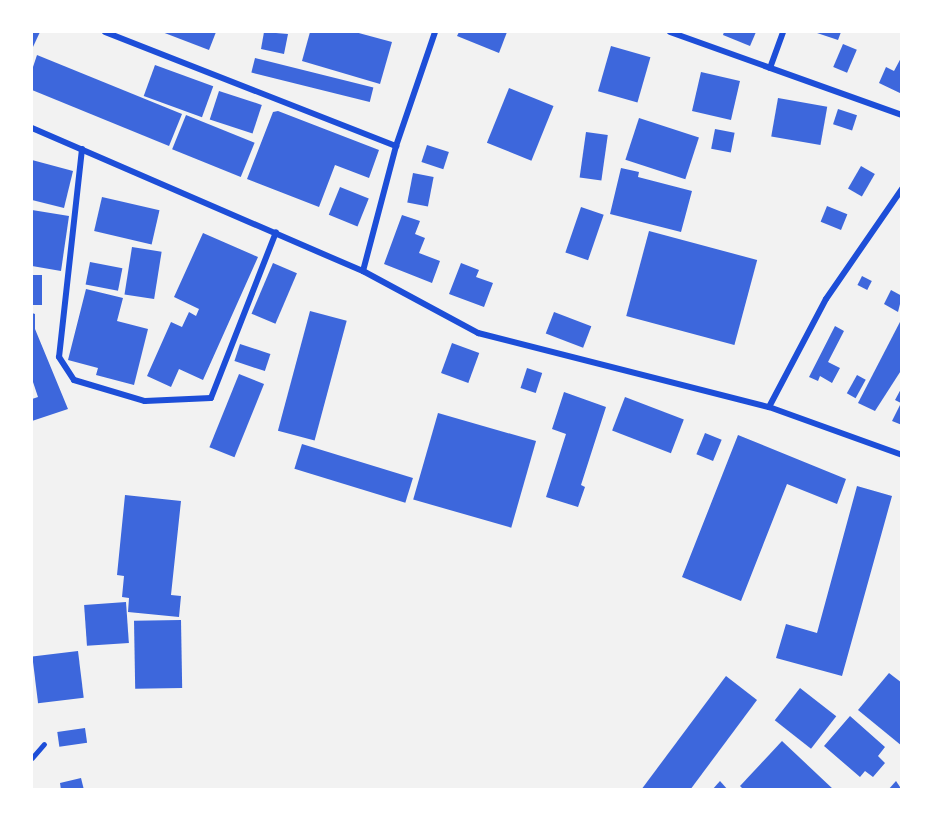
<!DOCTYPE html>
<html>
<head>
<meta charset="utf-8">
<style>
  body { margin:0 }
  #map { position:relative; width:933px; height:821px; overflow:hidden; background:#f2f2f2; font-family:"Roboto Condensed",sans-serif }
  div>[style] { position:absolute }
  .building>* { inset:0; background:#3d67dc; transform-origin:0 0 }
  .service>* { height:4.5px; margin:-2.25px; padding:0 2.25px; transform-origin:2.25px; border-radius:2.25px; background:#1d4ed8 }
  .minor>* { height:6px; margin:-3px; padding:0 3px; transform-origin:3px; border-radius:3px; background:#1d4ed8 }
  span { translate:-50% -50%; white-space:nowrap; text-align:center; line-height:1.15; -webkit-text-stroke:5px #fff; paint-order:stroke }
  .frame { position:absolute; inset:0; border:33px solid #fff; pointer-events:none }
</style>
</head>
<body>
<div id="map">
  <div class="building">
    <div style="clip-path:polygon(32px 32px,40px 32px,32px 49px)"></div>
    <div style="clip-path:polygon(162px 32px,216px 32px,209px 50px)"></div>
    <div style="clip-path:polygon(264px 32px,288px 34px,284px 54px,261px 49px)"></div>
    <div style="clip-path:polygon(310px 32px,355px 32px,392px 42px,380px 84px,302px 61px)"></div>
    <div style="clip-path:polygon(459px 32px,507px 32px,499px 53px,457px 36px)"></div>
    <div style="clip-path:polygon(724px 32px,756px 32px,750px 46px,723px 35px)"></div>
    <div style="clip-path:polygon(814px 32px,841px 32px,838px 40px)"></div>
    <div style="left:843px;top:44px;width:15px;height:25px;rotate:23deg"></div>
    <div style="left:611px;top:46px;width:41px;height:47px;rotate:16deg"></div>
    <div style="clip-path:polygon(37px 55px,182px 114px,169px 146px,32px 90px,32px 70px)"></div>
    <div style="clip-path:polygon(902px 56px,902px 94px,879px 83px,886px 67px,894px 71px)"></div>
    <div style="left:255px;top:58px;width:122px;height:15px;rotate:14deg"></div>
    <div style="left:155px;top:65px;width:62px;height:33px;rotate:20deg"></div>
    <div style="left:701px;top:72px;width:40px;height:40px;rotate:13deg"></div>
    <div style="left:509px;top:88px;width:48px;height:59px;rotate:22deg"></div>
    <div style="left:219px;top:91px;width:45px;height:30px;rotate:18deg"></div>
    <div style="left:778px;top:98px;width:50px;height:39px;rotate:10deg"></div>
    <div style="left:838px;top:109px;width:20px;height:16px;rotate:18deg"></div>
    <div style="clip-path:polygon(278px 111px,379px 150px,369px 178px,335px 165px,319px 207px,247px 179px,273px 112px)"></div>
    <div style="left:186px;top:115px;width:74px;height:37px;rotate:22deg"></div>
    <div style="left:639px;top:118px;width:63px;height:44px;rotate:18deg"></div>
    <div style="left:715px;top:129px;width:20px;height:20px;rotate:11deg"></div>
    <div style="left:586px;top:132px;width:22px;height:46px;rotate:8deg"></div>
    <div style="left:427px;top:145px;width:23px;height:18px;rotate:18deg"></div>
    <div style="clip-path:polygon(32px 160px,73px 171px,64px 208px,32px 200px)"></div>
    <div style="left:861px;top:166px;width:16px;height:26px;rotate:30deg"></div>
    <div style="clip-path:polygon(621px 168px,639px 172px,638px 177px,692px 191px,681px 232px,610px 214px)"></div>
    <div style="left:413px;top:173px;width:21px;height:30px;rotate:11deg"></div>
    <div style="left:340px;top:187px;width:31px;height:30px;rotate:22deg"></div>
    <div style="left:102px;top:197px;width:59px;height:35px;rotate:13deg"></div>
    <div style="left:827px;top:206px;width:22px;height:17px;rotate:22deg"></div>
    <div style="left:581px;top:207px;width:24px;height:48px;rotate:19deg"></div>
    <div style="clip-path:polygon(32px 210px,69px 216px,61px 271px,32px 266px)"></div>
    <div style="clip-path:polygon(402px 215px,420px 221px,415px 234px,425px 238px,419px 253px,440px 261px,432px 283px,384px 264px)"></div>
    <div style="left:649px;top:231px;width:112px;height:88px;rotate:15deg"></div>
    <div style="clip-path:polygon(203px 233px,258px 257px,203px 380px,179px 369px,171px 387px,147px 376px,171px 322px,182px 327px,189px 312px,196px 316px,199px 309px,174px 297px)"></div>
    <div style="left:132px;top:247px;width:30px;height:48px;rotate:9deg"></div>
    <div style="left:90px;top:262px;width:33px;height:23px;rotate:11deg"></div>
    <div style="left:273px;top:263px;width:26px;height:55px;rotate:23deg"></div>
    <div style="clip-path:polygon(461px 263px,479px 270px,476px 277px,493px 283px,484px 307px,449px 294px)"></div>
    <div style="left:32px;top:275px;width:10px;height:30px"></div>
    <div style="left:862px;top:276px;width:11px;height:10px;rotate:27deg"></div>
    <div style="clip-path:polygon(86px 289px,123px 298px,117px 321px,148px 329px,134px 385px,96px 375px,98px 368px,68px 360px)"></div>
    <div style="clip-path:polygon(891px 290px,902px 296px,898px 312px,884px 304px)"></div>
    <div style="left:310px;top:311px;width:38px;height:124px;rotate:15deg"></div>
    <div style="left:554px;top:312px;width:40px;height:23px;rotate:21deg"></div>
    <div style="clip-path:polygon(32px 313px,35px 314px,35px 329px,68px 409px,32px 421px,32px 399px,38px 397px,32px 379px)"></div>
    <div style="clip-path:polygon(902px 318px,902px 369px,875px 411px,858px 403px)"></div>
    <div style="clip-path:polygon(835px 326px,844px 331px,828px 362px,840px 368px,832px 383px,820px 376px,818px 381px,809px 377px)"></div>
    <div style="left:452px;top:343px;width:29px;height:32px;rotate:20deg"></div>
    <div style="left:240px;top:344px;width:32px;height:18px;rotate:18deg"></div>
    <div style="left:527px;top:368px;width:16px;height:21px;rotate:18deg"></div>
    <div style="left:239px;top:374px;width:27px;height:79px;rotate:22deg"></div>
    <div style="left:857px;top:375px;width:10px;height:21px;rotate:29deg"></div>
    <div style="clip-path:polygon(902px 387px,902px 425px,892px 421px,901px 403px,895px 400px)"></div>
    <div style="clip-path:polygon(564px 392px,606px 407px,581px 485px,585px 487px,578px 507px,546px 497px,566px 434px,552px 429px)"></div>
    <div style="left:625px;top:397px;width:63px;height:36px;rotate:21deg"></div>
    <div style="left:438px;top:413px;width:102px;height:90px;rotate:16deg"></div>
    <div style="left:705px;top:433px;width:18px;height:23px;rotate:22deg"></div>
    <div style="clip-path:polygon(738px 435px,846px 479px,837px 504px,787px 484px,741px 601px,682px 577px)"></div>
    <div style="left:302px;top:444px;width:116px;height:26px;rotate:17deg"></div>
    <div style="clip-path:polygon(857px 486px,892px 496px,842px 676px,776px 658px,786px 624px,817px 633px)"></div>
    <div style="clip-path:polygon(125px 495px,181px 501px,171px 595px,181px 596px,179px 617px,128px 612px,129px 598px,122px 597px,124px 576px,117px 575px)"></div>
    <div style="left:126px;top:602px;width:41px;height:42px;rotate:86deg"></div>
    <div style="left:181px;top:620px;width:68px;height:47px;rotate:89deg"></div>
    <div style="left:78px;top:651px;width:47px;height:46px;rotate:83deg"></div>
    <div style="clip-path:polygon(889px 673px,902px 683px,902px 746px,858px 710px)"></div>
    <div style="clip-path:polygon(726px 676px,757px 700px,690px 790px,641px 790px)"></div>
    <div style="left:800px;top:688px;width:46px;height:41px;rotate:38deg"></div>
    <div style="clip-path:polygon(850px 716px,885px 747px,878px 756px,885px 763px,873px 777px,865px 771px,860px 777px,824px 746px)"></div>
    <div style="left:85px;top:728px;width:15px;height:28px;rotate:82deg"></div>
    <div style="clip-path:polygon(782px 741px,834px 790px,744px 790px,740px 786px)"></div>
    <div style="clip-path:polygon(81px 778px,84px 790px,61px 790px,60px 783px)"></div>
    <div style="clip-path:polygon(720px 781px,728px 790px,712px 790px)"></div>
    <div style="clip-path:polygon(896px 781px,902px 790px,888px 790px)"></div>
  </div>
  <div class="service">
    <div style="left:32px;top:758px;width:18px;rotate:-49deg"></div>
  </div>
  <div class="minor">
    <div style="left:105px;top:32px;width:313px;rotate:21.4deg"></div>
    <div style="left:670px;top:32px;width:246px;rotate:19.7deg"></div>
    <div style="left:770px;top:68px;width:38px;rotate:-70deg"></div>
    <div style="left:32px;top:128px;width:361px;rotate:23.4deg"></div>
    <div style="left:363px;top:271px;width:131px;rotate:28.3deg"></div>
    <div style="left:478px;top:333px;width:300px;rotate:14.3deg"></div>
    <div style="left:769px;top:407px;width:141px;rotate:19.8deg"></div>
    <div style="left:82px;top:149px;width:209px;rotate:96.3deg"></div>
    <div style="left:59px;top:357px;width:27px;rotate:57deg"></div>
    <div style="left:74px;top:380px;width:74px;rotate:16.5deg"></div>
    <div style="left:145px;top:401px;width:66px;rotate:-2.6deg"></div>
    <div style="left:211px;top:398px;width:178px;rotate:-68.6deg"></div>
    <div style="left:363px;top:271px;width:129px;rotate:-75.2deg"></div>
    <div style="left:396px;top:146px;width:120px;rotate:-71.1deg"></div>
    <div style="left:769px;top:407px;width:122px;rotate:-62.2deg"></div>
    <div style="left:826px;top:299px;width:134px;rotate:-55.4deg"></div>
  </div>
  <div class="frame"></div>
</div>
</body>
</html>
